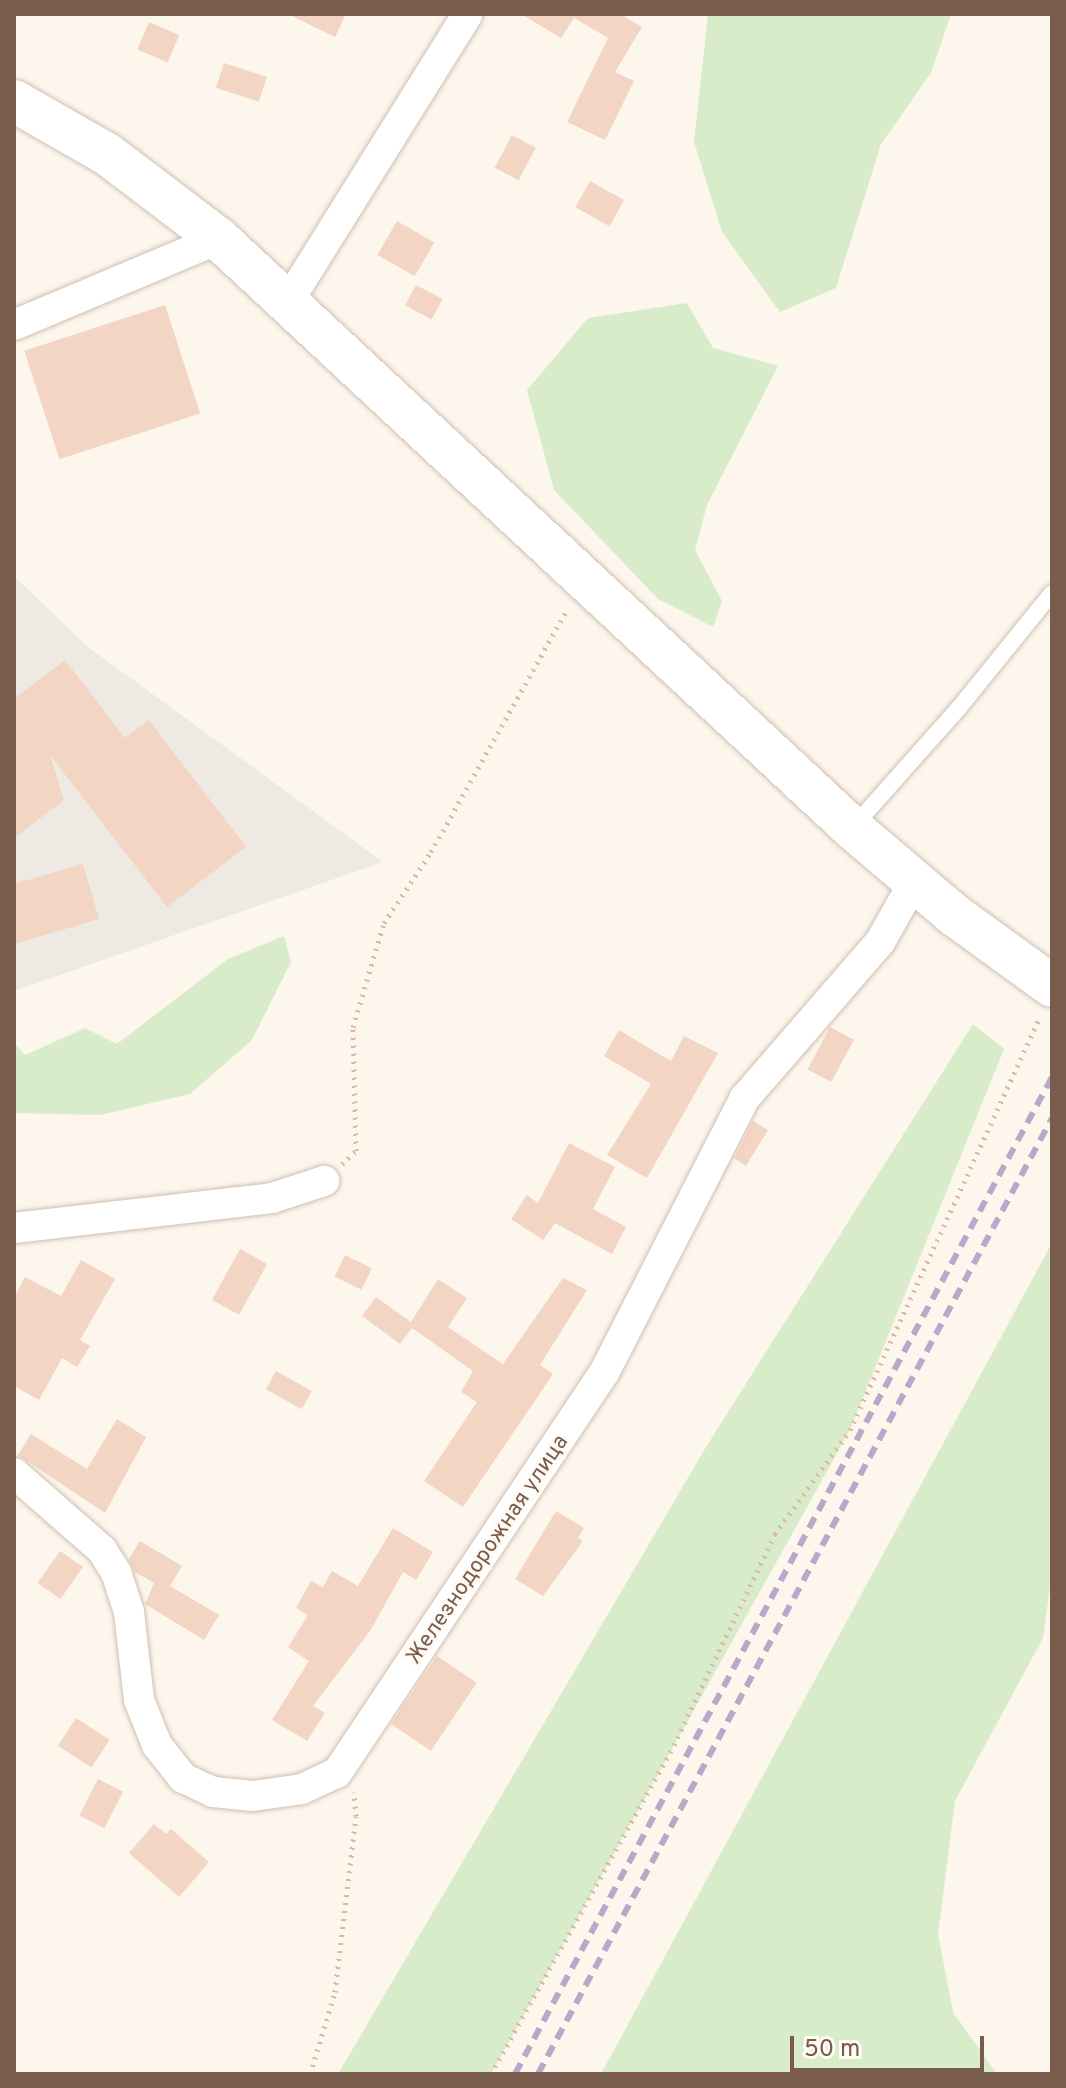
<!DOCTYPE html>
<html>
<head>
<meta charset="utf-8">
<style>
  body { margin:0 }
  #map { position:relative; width:1066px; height:2088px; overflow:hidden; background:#fdf6ec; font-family:Overpass,sans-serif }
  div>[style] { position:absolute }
  .industrial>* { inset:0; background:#efe9e4 }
  .green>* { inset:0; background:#d8ecc9 }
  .building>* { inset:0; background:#f3d5c3; transform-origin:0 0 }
  .path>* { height:5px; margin-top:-2.5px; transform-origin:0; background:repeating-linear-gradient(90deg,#d9b8a5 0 2px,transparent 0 8px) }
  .roads { filter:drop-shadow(0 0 2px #d1beb0) drop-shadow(0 0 2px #d1beb0) }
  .lane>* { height:16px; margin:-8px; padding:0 8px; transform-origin:8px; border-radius:8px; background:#fff }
  .street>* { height:30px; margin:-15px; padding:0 15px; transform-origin:15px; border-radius:15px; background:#fff }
  .secondary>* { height:42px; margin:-21px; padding:0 21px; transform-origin:21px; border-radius:21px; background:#fff }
  .rail>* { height:6px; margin-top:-3px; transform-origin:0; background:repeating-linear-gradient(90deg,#b9a8c9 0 12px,transparent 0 20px) }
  span { translate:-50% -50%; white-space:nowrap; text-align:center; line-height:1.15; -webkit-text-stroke:6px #fffaf3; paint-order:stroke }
  .street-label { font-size:22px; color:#7a5c4d }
  .frame { position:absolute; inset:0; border:16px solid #7a5c4d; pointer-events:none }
  .scale { position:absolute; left:790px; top:2036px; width:194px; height:36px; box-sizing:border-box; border:4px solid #7a5c4d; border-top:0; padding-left:10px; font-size:24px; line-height:28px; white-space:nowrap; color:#7a5c4d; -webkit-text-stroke:6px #fffaf3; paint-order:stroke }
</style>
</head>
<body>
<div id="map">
  <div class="industrial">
    <div style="clip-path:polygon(14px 576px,88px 647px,383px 862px,14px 991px)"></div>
  </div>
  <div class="green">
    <div style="clip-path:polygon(708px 14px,951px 14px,931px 73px,881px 144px,836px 288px,780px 312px,722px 232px,694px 142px)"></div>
    <div style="clip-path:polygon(687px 303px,713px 348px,778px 366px,707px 505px,695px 550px,722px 601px,713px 627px,658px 599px,554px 490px,527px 390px,588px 318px)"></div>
    <div style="clip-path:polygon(284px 936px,291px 962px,252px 1040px,190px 1094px,100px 1115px,14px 1113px,14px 1043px,25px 1055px,85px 1028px,117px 1044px,228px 959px)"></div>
    <div style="clip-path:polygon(973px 1024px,1004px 1049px,850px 1430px,491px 2074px,338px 2074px,706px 1447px)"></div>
    <div style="clip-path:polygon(1052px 1243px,1052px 1572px,1043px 1638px,955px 1801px,938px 1934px,953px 2012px,997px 2074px,601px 2074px)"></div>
  </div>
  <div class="building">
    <div style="clip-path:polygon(288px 14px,346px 14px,335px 37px)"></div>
    <div style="clip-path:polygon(521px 14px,620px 14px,642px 27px,615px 72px,634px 81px,605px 140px,567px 122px,608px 38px,574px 18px,561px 38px)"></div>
    <div style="left:149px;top:22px;width:33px;height:30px;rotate:23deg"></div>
    <div style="left:224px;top:63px;width:45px;height:26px;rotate:18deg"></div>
    <div style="left:512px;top:135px;width:27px;height:37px;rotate:28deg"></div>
    <div style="left:590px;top:181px;width:39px;height:30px;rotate:29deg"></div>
    <div style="left:397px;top:221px;width:43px;height:39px;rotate:30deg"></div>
    <div style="left:416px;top:285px;width:30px;height:23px;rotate:28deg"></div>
    <div style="left:165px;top:305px;width:114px;height:148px;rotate:72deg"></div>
    <div style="clip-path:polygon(65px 660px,125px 738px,149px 720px,246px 847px,167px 907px,50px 755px,64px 800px,14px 838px,14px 699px)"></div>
    <div style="clip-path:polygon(83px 864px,99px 919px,14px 944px,14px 884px)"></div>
    <div style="left:830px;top:1027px;width:27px;height:48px;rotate:28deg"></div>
    <div style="clip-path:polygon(619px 1030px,671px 1061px,684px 1036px,718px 1053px,647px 1178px,607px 1155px,651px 1084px,604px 1056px)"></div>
    <div style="clip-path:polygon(753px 1121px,768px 1130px,746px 1166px,734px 1158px)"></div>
    <div style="clip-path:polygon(569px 1143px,615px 1167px,593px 1209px,626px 1227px,612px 1254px,555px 1223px,543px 1240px,511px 1219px,527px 1195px,538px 1203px)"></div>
    <div style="left:240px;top:1249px;width:31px;height:58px;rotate:29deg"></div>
    <div style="left:345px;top:1255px;width:30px;height:24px;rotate:26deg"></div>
    <div style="clip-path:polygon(81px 1260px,115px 1279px,80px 1340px,90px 1346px,77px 1367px,62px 1358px,39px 1400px,14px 1386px,14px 1298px,25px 1277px,61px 1296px)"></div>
    <div style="clip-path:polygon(563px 1278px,587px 1290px,540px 1365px,553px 1374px,463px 1507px,424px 1481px,477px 1402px,461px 1392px,473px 1371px,412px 1328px,400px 1344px,362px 1316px,376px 1297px,411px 1322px,438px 1279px,467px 1298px,448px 1327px,503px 1364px)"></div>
    <div style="left:276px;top:1371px;width:41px;height:21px;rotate:29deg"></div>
    <div style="clip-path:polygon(117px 1419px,146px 1437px,105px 1513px,18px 1455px,31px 1434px,87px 1469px)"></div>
    <div style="clip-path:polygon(556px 1511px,584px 1528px,578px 1538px,583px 1541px,543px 1596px,515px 1579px)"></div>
    <div style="clip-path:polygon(393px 1528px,433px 1552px,416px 1580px,403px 1572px,370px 1631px,313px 1706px,325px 1713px,307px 1741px,272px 1720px,309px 1661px,288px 1647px,308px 1615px,296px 1608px,311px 1581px,323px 1587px,332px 1571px,358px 1586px)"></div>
    <div style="clip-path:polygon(140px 1541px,182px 1566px,170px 1586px,219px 1615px,204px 1640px,145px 1604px,154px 1583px,135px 1572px,129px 1559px)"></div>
    <div style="left:60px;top:1551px;width:28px;height:39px;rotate:35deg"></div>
    <div style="left:437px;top:1656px;width:48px;height:82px;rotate:34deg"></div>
    <div style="left:76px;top:1718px;width:40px;height:33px;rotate:33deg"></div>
    <div style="left:98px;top:1779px;width:28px;height:41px;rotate:27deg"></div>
    <div style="clip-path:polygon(154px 1824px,166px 1834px,171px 1829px,209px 1862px,179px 1897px,129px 1853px)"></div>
  </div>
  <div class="path">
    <div style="left:342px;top:1164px;width:19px;rotate:-43deg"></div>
    <div style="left:356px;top:1151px;width:124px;rotate:-91.4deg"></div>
    <div style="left:353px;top:1027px;width:109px;rotate:-73.4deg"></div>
    <div style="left:384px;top:923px;width:85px;rotate:-56.5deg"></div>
    <div style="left:431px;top:852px;width:280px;rotate:-60.7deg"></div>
    <div style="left:310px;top:2074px;width:86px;rotate:-73deg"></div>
    <div style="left:335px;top:1992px;width:177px;rotate:-83.2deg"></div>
    <div style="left:356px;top:1816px;width:24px;rotate:-95deg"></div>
    <div style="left:491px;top:2074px;width:376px;rotate:-60.9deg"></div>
    <div style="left:674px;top:1745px;width:234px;rotate:-64.4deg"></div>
    <div style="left:775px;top:1534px;width:128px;rotate:-54.2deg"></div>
    <div style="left:850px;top:1430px;width:456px;rotate:-65.3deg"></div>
  </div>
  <div class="roads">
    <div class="lane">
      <div style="left:854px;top:826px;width:157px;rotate:-48.4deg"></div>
      <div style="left:958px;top:709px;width:149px;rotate:-51deg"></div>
    </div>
    <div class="street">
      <div style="left:289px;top:300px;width:337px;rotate:-58deg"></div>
      <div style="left:14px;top:325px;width:222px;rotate:-22.8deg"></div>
      <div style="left:14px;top:1228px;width:260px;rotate:-6.6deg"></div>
      <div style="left:272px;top:1198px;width:55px;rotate:-18.1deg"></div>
      <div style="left:14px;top:1473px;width:117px;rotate:41.2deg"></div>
      <div style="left:102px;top:1550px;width:26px;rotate:58deg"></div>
      <div style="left:116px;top:1572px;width:42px;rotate:72deg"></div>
      <div style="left:129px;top:1612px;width:89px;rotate:83.5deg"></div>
      <div style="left:139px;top:1700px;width:48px;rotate:68.2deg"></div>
      <div style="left:157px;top:1745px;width:42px;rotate:51.8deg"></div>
      <div style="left:183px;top:1778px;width:33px;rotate:25deg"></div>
      <div style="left:213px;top:1792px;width:40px;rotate:5.7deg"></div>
      <div style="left:253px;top:1796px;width:49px;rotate:-8.1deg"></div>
      <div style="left:302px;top:1789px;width:38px;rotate:-25deg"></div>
      <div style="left:337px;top:1773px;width:481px;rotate:-56.3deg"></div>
      <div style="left:604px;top:1373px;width:308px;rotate:-62.9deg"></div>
      <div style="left:744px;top:1099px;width:208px;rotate:-49.1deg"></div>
      <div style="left:880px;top:942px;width:69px;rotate:-60.5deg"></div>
    </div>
    <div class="secondary">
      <div style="left:14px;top:101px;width:107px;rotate:29.7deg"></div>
      <div style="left:107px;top:154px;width:141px;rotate:37.2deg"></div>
      <div style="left:219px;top:239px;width:865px;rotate:42.94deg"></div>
      <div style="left:852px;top:828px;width:133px;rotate:40.4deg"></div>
      <div style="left:953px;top:914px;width:122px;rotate:36deg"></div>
    </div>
  </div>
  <div class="rail">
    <div style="left:515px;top:2074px;width:1132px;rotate:-61.69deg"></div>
    <div style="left:538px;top:2074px;width:1085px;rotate:-61.73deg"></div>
  </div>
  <div class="street-label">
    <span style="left:488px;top:1550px;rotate:-56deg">Железнодорожная улица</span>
  </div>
  <div class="frame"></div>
  <div class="scale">50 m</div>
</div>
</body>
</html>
